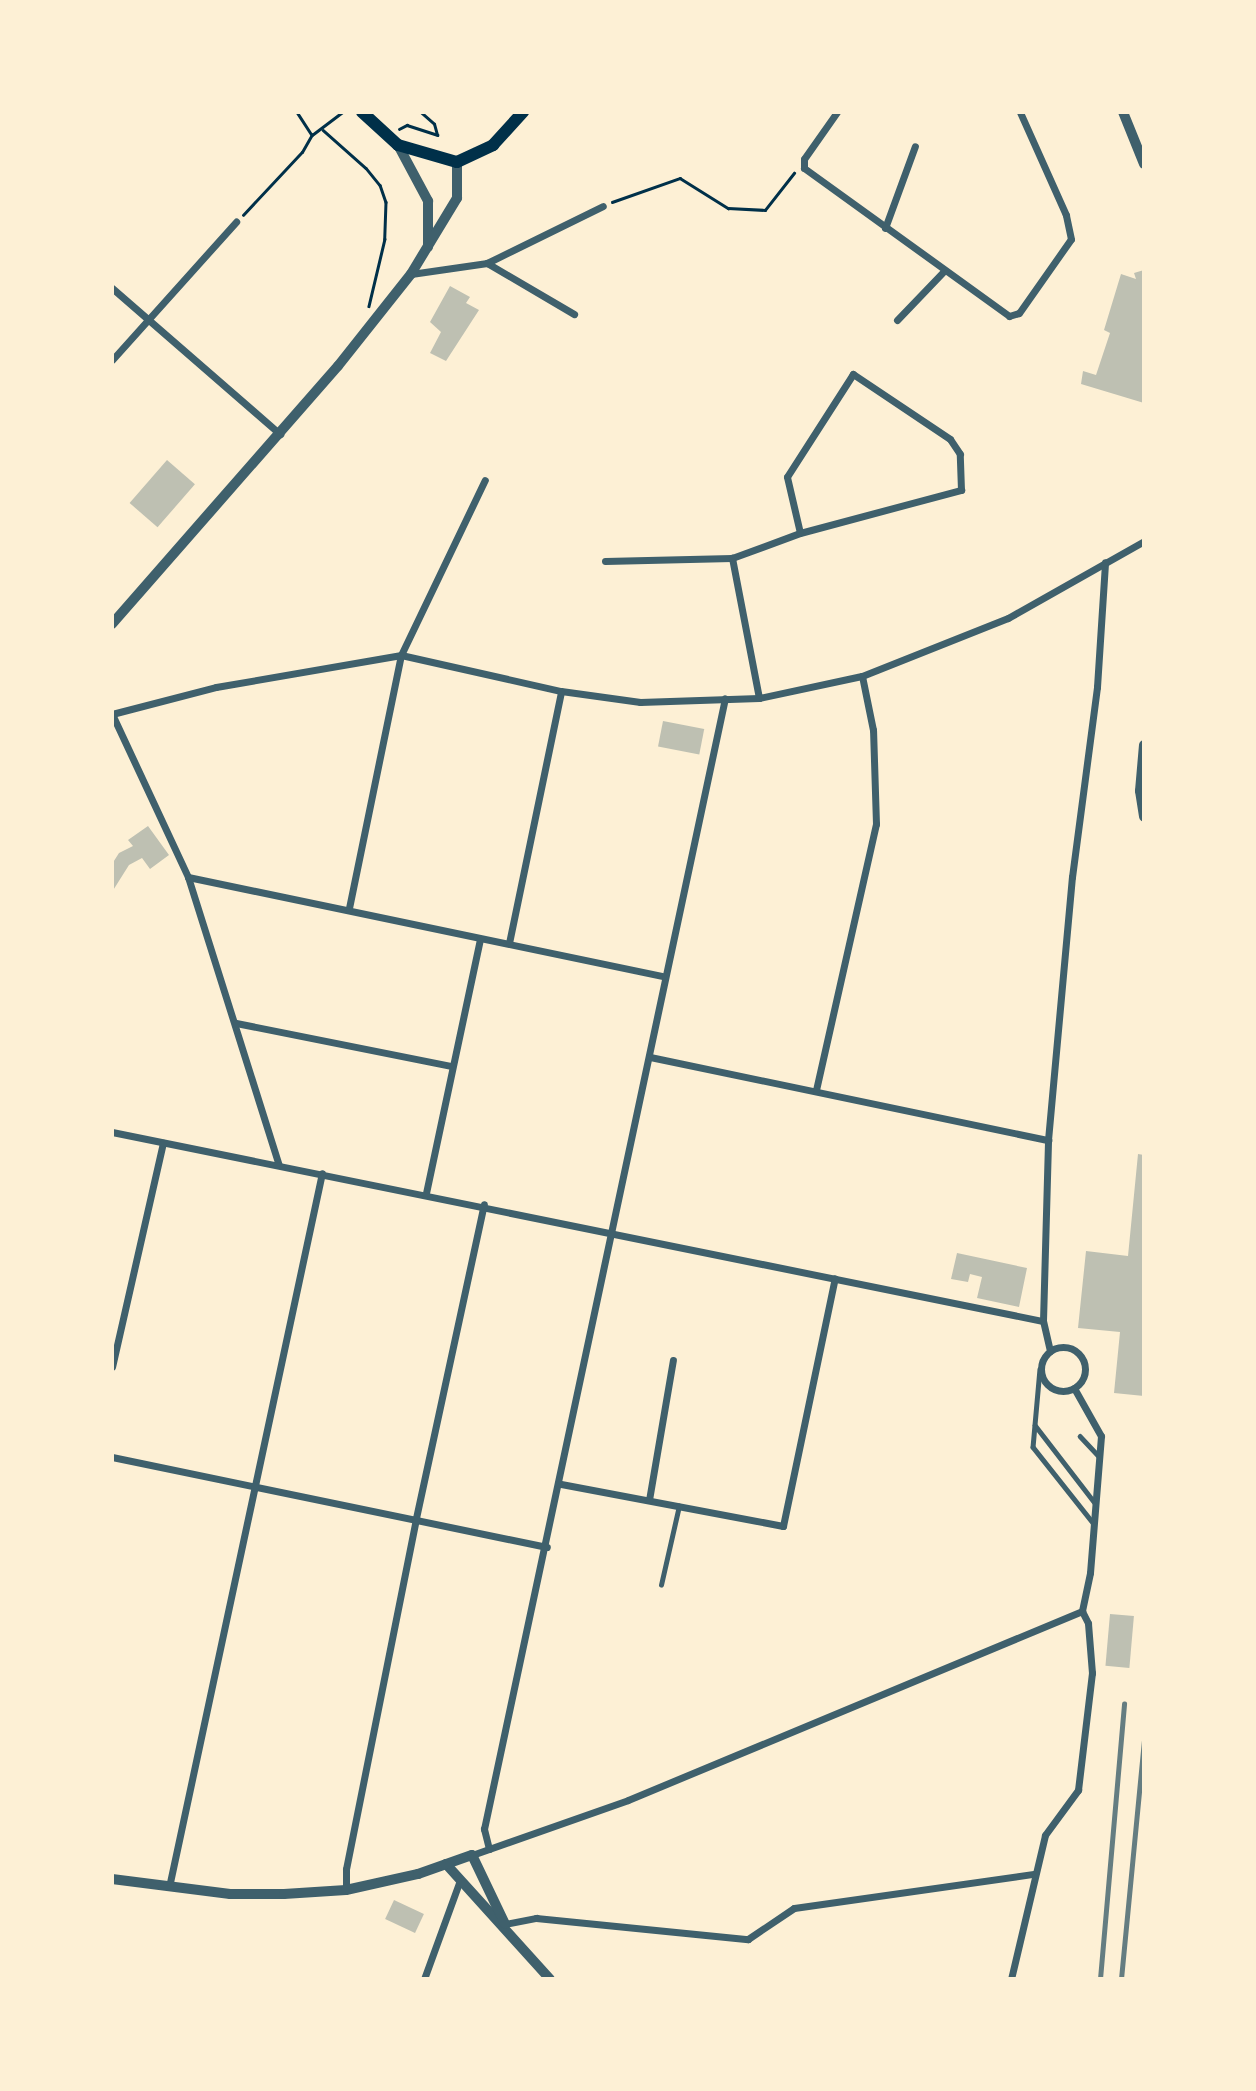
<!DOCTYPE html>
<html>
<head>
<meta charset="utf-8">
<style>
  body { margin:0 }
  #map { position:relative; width:1256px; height:2091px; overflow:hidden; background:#fdf0d5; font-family:"Source Sans 3",sans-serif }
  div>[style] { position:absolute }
  .building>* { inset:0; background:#bec0b2; transform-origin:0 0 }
  .path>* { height:2.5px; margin:-1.25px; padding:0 1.25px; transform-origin:1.25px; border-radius:1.25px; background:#003049 }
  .service>* { height:4.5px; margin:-2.25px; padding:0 2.25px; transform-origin:2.25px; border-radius:2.25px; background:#3f606c }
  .minor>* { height:7px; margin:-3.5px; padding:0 3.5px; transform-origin:3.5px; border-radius:3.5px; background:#3f606c }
  .minor>.ring { margin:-3.5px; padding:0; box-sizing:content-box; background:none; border:7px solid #3f606c; border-radius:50% }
  .tertiary>* { height:10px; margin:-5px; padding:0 5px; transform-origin:5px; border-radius:5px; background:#3f606c }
  .secondary>* { height:12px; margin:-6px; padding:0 6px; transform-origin:6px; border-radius:6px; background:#003049 }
  .rail>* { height:4.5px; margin:-2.25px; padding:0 2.25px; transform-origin:2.25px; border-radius:2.25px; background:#657d81 }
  span { translate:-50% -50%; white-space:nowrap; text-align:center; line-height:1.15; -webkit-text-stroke:7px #fdf0d5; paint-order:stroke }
  .frame { position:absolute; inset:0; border:114px solid #fdf0d5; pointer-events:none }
</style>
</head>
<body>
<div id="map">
  <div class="building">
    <div style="clip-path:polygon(1144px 270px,1144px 403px,1081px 384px,1083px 371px,1096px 375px,1110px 333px,1104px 330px,1121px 274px,1136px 279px,1134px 273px)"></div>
    <div style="clip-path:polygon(450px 286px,470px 297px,466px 303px,479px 310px,446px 361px,430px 353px,441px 332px,430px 322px)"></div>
    <div style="left:167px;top:460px;width:37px;height:57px;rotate:41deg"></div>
    <div style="left:663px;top:721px;width:42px;height:26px;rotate:11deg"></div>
    <div style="clip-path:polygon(148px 826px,169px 855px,150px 869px,142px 858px,129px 865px,112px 892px,112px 864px,119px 853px,133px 846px,128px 840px)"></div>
    <div style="clip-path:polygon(1138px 1154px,1144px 1155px,1144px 1396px,1114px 1393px,1120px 1332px,1078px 1328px,1086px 1251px,1128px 1256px)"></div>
    <div style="clip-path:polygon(957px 1253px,1027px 1268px,1019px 1307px,977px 1298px,982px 1277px,970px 1274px,968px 1282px,951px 1279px)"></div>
    <div style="left:1110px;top:1614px;width:24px;height:52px;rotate:5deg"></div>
    <div style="left:394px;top:1900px;width:33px;height:21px;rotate:25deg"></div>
  </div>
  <div class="path">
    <div style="left:297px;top:112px;width:27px;rotate:57deg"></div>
    <div style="left:399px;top:129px;width:9px;rotate:-27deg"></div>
    <div style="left:407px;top:125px;width:32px;rotate:18deg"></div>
    <div style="left:437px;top:135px;width:11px;rotate:-105deg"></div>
    <div style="left:434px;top:124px;width:18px;rotate:-139deg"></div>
    <div style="left:323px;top:130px;width:57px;rotate:41.5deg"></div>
    <div style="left:366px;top:168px;width:22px;rotate:51deg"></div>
    <div style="left:380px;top:185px;width:18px;rotate:71deg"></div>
    <div style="left:386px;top:202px;width:37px;rotate:92deg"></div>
    <div style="left:385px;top:239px;width:69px;rotate:103.4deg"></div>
    <div style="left:312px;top:135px;width:38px;rotate:-37deg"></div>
    <div style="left:612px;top:202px;width:72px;rotate:-19.4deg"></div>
    <div style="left:680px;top:178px;width:57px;rotate:32deg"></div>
    <div style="left:728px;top:208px;width:37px;rotate:3deg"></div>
    <div style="left:765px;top:210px;width:47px;rotate:-51.9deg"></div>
    <div style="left:243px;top:215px;width:86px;rotate:-46.9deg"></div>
    <div style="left:302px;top:152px;width:20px;rotate:-60deg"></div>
  </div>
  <div class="service">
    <div style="left:1040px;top:1369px;width:78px;rotate:95.1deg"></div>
    <div style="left:1033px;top:1447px;width:98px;rotate:51.6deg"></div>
    <div style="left:1035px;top:1425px;width:98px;rotate:52.4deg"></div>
    <div style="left:1080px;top:1436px;width:26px;rotate:47deg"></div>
    <div style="left:661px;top:1585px;width:81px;rotate:-77.2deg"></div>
  </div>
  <div class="minor">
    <div style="left:837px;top:112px;width:57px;rotate:125.1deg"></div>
    <div style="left:804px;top:159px;width:9px;rotate:90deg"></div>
    <div style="left:804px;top:168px;width:253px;rotate:35.8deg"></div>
    <div style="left:1009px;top:316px;width:10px;rotate:-17deg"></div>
    <div style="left:1019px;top:313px;width:90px;rotate:-54.9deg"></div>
    <div style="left:1071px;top:239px;width:25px;rotate:-102deg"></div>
    <div style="left:1066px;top:215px;width:113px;rotate:-114.1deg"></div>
    <div style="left:885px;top:228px;width:87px;rotate:-69.9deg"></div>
    <div style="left:487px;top:263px;width:101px;rotate:30.4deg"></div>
    <div style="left:411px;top:274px;width:77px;rotate:-8.2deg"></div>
    <div style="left:487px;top:263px;width:129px;rotate:-26.2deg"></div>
    <div style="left:112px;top:288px;width:223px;rotate:41deg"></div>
    <div style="left:897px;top:320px;width:68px;rotate:-46.2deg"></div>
    <div style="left:112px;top:360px;width:186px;rotate:-48.1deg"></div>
    <div style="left:605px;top:561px;width:127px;rotate:-1.4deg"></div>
    <div style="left:759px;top:698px;width:143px;rotate:-100.9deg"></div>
    <div style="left:732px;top:558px;width:72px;rotate:-20.2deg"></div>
    <div style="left:800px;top:533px;width:167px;rotate:-15deg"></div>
    <div style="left:961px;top:490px;width:36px;rotate:-92deg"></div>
    <div style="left:960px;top:454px;width:18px;rotate:-124deg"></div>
    <div style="left:950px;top:439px;width:117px;rotate:-146.2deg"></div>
    <div style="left:853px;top:374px;width:122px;rotate:122.7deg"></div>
    <div style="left:787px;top:477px;width:57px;rotate:76.9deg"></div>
    <div style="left:112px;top:714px;width:107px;rotate:-14.6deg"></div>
    <div style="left:216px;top:687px;width:188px;rotate:-9.8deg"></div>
    <div style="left:401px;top:655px;width:164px;rotate:12.7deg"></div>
    <div style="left:561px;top:691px;width:80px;rotate:7.9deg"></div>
    <div style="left:640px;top:702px;width:119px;rotate:-1.9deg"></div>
    <div style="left:759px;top:698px;width:105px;rotate:-12.1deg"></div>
    <div style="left:862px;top:676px;width:157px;rotate:-21.7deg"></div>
    <div style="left:1008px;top:618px;width:156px;rotate:-29.5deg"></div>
    <div style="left:112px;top:714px;width:180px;rotate:65deg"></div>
    <div style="left:188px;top:877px;width:302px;rotate:72.5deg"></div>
    <div style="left:188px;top:877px;width:485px;rotate:11.8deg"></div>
    <div style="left:349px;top:908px;width:258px;rotate:-78.4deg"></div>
    <div style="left:401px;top:655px;width:194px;rotate:-64.4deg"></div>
    <div style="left:509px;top:943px;width:257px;rotate:-78.3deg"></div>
    <div style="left:236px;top:1023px;width:220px;rotate:11.3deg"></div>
    <div style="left:650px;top:1057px;width:407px;rotate:11.8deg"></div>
    <div style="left:816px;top:1090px;width:273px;rotate:-77.3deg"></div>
    <div style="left:876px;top:824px;width:94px;rotate:-91.8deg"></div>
    <div style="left:873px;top:730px;width:55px;rotate:-101.5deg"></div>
    <div style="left:112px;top:1132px;width:950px;rotate:11.48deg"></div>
    <div style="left:426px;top:1193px;width:260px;rotate:-78deg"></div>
    <div class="ring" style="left:1041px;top:1347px;width:37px;height:37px"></div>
    <div style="left:1050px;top:1351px;width:31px;rotate:-103deg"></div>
    <div style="left:1043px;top:1321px;width:181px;rotate:-88.4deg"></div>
    <div style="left:1048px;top:1140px;width:264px;rotate:-84.8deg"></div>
    <div style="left:1072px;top:877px;width:192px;rotate:-82.5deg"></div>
    <div style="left:1097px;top:687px;width:125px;rotate:-86.3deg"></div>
    <div style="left:112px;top:1367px;width:230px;rotate:-77.2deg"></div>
    <div style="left:1074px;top:1388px;width:55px;rotate:60.6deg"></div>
    <div style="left:1101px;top:1436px;width:137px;rotate:94.6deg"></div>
    <div style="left:1090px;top:1573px;width:39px;rotate:102deg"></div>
    <div style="left:112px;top:1457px;width:444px;rotate:11.7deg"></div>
    <div style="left:561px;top:1484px;width:226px;rotate:10.7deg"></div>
    <div style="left:783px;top:1526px;width:253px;rotate:-78.2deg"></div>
    <div style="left:649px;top:1500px;width:142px;rotate:-80.3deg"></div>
    <div style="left:489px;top:1849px;width:21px;rotate:-104deg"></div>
    <div style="left:484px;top:1829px;width:1156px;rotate:-77.97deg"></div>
    <div style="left:472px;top:1855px;width:165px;rotate:-19.4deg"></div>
    <div style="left:628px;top:1800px;width:492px;rotate:-22.6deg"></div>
    <div style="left:169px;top:1887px;width:730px;rotate:-77.91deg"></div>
    <div style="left:346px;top:1890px;width:21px;rotate:-90deg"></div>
    <div style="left:346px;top:1869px;width:358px;rotate:-78.7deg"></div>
    <div style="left:416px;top:1518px;width:321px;rotate:-77.8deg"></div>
    <div style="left:505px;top:1924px;width:32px;rotate:-11deg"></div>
    <div style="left:536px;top:1918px;width:213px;rotate:5.7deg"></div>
    <div style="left:748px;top:1939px;width:55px;rotate:-34deg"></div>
    <div style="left:794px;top:1908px;width:242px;rotate:-8.1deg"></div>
    <div style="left:424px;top:1979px;width:102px;rotate:-70deg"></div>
    <div style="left:1011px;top:1979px;width:148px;rotate:-76.7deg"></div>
    <div style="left:1045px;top:1835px;width:56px;rotate:-53.7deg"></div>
    <div style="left:1078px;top:1790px;width:118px;rotate:-83.2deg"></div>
    <div style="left:1092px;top:1673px;width:50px;rotate:-94.6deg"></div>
    <div style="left:1088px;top:1623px;width:13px;rotate:-117deg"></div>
  </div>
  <div class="tertiary">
    <div style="left:1123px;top:112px;width:56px;rotate:68deg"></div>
    <div style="left:398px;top:145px;width:64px;rotate:61.8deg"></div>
    <div style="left:428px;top:201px;width:46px;rotate:90deg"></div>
    <div style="left:112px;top:624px;width:343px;rotate:-48.8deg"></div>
    <div style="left:338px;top:366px;width:117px;rotate:-51.6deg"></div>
    <div style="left:411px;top:274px;width:89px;rotate:-58.8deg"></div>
    <div style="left:457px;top:198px;width:36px;rotate:-90deg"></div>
    <div style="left:1144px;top:745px;width:46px;rotate:95deg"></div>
    <div style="left:1140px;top:791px;width:26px;rotate:81deg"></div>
    <div style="left:446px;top:1864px;width:155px;rotate:47.9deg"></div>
    <div style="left:112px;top:1879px;width:119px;rotate:7.2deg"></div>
    <div style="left:230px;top:1894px;width:54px"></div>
    <div style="left:284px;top:1894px;width:62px;rotate:-3.7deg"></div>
    <div style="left:346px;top:1890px;width:74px;rotate:-12.5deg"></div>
    <div style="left:418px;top:1874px;width:57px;rotate:-19.4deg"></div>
    <div style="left:472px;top:1855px;width:76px;rotate:64.4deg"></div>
  </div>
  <div class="secondary">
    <div style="left:362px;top:112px;width:49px;rotate:42.5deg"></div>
    <div style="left:398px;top:145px;width:61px;rotate:16.1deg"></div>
    <div style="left:457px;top:162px;width:40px;rotate:-25deg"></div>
    <div style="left:493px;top:145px;width:45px;rotate:-47.7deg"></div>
  </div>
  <div class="rail">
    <div style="left:1100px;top:1979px;width:276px;rotate:-85deg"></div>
    <div style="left:1121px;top:1979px;width:241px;rotate:-84.5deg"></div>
  </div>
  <div class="frame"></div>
</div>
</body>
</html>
